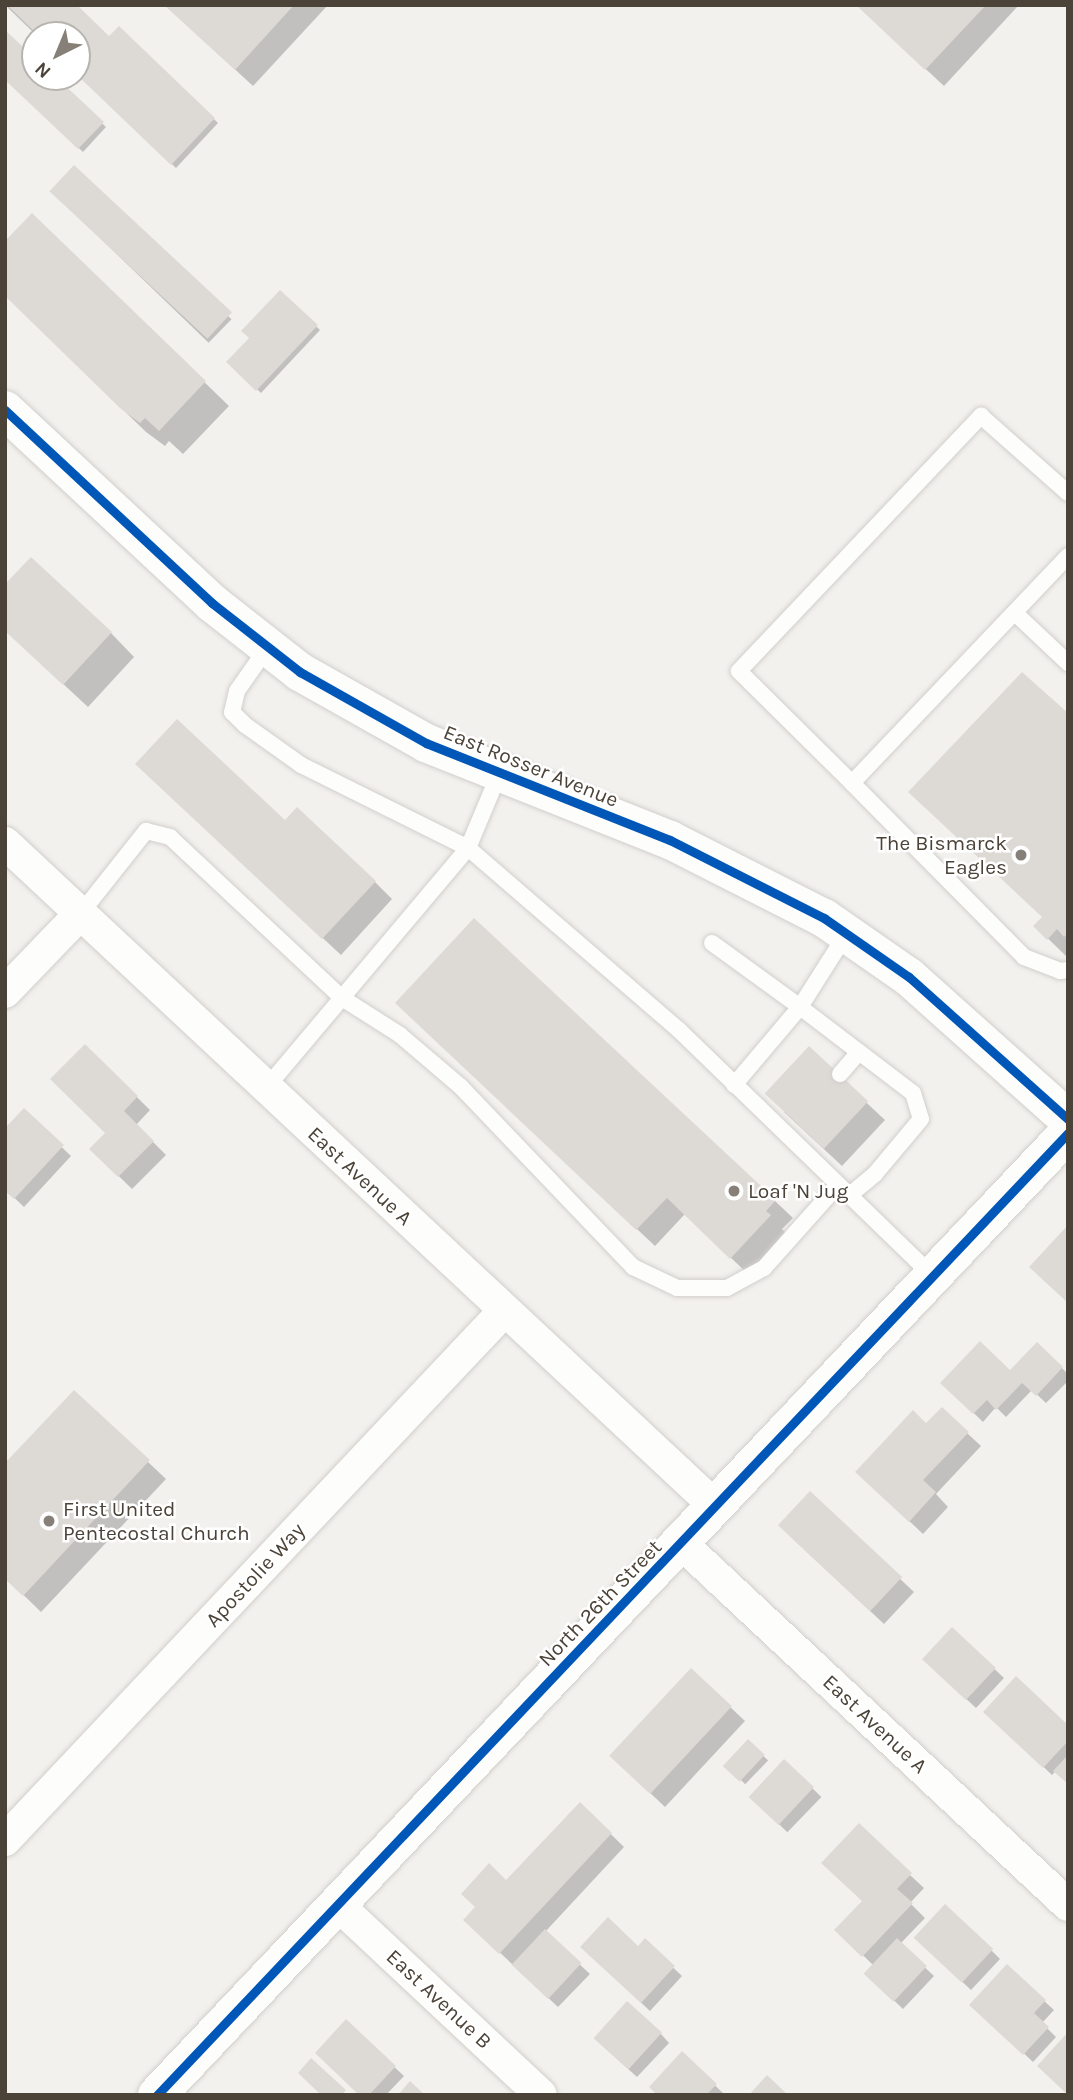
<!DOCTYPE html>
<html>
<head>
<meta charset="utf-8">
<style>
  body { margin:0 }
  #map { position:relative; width:1073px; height:2100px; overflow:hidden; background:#f3f1ee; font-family:Karla,sans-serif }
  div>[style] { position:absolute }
  .shadow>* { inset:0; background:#0003; transform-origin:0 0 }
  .building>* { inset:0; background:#dddad6; transform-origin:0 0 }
  .roads { filter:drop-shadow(0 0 2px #d1cfcb) drop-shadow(0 0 2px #d1cfcb) }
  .service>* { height:16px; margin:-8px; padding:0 8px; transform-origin:8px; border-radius:8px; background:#fdfdfc }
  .minor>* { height:32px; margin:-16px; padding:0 16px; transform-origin:16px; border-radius:16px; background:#fdfdfc }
  .tertiary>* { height:38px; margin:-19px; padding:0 19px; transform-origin:19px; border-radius:19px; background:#fdfdfc }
  .cycleway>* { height:9px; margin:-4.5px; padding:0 4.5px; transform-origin:4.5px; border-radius:4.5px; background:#0057b8 }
  .dots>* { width:19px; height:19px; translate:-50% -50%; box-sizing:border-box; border:4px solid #fff; border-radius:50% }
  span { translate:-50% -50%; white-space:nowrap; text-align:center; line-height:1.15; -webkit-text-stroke:5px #fff; paint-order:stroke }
  .street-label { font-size:21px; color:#4b4338 }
  .poi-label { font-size:21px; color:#4b4338 }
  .right { translate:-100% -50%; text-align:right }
  .left { translate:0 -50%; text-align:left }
  .frame { position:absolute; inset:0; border:7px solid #4b4338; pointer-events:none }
  .north { position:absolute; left:21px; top:21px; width:70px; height:70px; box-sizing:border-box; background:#fff; border:2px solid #b7b4af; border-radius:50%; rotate:223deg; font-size:19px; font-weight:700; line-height:28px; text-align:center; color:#4b4338 }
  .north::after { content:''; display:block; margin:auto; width:24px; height:32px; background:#868078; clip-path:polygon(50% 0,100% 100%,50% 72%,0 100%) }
</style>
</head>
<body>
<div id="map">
  <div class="shadow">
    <div style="clip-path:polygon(5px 5px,74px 5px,110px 39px,119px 29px,218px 123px,176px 168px,77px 74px,77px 35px,36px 35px)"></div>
    <div style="clip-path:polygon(165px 5px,328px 5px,253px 86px)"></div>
    <div style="clip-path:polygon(857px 5px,1019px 5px,944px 86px)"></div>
    <div style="clip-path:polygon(35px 60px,35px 77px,53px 77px,106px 127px,83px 152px,5px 78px)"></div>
    <div style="left:74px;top:167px;width:219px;height:33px;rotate:44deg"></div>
    <div style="clip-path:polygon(32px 215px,229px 406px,183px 454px,169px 441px,165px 446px,146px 432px,5px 295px)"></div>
    <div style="clip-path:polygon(280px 292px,320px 330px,261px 393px,229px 362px,251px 338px)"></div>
    <div style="clip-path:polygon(5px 630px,111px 633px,134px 657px,88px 707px)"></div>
    <div style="clip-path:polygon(1068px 715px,1068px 954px,1066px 956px,1035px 926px,1044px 917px)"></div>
    <div style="clip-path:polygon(155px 782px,285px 823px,375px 882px,392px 899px,341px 955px)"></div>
    <div style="clip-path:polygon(415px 1020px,775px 1201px,793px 1218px,782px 1229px,787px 1234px,749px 1275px,685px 1214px,655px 1246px)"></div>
    <div style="clip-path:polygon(85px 1046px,150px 1110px,136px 1125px,166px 1155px,132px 1189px,91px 1149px,107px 1133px)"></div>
    <div style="clip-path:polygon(809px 1049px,885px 1120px,842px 1166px,784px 1112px)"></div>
    <div style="clip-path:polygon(24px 1111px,71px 1156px,24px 1207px,5px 1189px)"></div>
    <div style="clip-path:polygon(1037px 1344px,1068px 1374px,1068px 1381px,1046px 1403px,1032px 1390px,1006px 1417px,996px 1407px,983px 1422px,943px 1383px,1011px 1372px)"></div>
    <div style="clip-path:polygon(74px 1392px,166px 1479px,41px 1612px,5px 1577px)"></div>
    <div style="clip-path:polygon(926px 1426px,967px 1433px,981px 1446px,936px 1494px,948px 1507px,923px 1534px,871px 1485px)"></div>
    <div style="clip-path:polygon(810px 1494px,914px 1592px,884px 1624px,793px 1539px)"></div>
    <div style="clip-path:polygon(952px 1629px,1004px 1678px,976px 1708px,933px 1668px)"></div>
    <div style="clip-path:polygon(691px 1670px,745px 1721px,665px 1807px,625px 1769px)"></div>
    <div style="clip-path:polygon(994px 1720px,1068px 1727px,1068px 1783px,1056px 1771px,1052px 1775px)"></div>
    <div style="left:748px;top:1741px;width:28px;height:33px;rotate:44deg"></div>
    <div style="left:784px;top:1761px;width:52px;height:49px;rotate:44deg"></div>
    <div style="clip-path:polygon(580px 1804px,624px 1847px,545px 1932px,590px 1974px,558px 2007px,479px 1933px,506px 1882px)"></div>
    <div style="clip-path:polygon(910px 1875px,924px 1888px,910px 1903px,925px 1918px,900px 1944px,934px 1976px,903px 2009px,866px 1974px,874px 1966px,837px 1930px)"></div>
    <div style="clip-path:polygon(645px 1941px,682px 1976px,650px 2011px,591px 1956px,638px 1948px)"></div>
    <div style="clip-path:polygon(925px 1947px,991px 1950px,1000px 1959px,971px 1990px)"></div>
    <div style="clip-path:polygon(1007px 1967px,1054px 2010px,1042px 2023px,1056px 2037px,1033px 2062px,981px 2013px)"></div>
    <div style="clip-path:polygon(346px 2022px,404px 2076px,386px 2095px,361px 2095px)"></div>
    <div style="clip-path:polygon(661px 2034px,669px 2043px,637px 2077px,604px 2047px)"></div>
    <div style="clip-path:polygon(682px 2054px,724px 2094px,723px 2095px,659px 2095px)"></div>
  </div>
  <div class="building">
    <div style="clip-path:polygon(7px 5px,77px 5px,109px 36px,119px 26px,215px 118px,171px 165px,77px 75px,77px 35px,38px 35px)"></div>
    <div style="clip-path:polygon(164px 5px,294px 5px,235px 70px)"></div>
    <div style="clip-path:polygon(856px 5px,986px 5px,925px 70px)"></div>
    <div style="clip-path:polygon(5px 30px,35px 58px,35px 77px,56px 77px,104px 122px,78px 149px,5px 80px)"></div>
    <div style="left:74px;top:165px;width:216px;height:36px;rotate:43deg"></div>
    <div style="clip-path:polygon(32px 213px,206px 381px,159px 431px,145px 418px,140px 423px,120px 408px,5px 296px,5px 241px)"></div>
    <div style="clip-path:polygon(280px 290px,318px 325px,256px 391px,226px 362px,249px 338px,241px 331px)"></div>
    <div style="clip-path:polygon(31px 557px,112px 632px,63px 685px,5px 631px,5px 584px)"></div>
    <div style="clip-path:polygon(1022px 672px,1068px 713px,1068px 933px,1064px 937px,1057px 929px,1047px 940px,1033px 926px,1042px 917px,908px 792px)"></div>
    <div style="clip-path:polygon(177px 719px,285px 820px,297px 807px,376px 881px,322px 939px,135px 764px)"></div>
    <div style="clip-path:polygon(474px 918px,776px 1200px,766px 1211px,771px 1215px,730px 1259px,667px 1198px,636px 1230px,395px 1003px)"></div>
    <div style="clip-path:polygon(85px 1044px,138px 1096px,124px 1111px,154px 1141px,118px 1177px,89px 1149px,105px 1133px,50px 1079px)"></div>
    <div style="left:809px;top:1046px;width:81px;height:65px;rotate:43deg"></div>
    <div style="clip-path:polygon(24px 1108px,64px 1145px,14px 1199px,5px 1191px,5px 1128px)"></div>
    <div style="clip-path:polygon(1068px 1225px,1068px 1303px,1029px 1267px)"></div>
    <div style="clip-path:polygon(980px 1341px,1010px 1370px,1037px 1342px,1063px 1367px,1036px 1396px,1022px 1383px,996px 1410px,987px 1400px,973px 1414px,940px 1383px)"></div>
    <div style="clip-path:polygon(74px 1390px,150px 1460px,23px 1596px,5px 1579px,5px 1463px)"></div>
    <div style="clip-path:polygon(942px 1407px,969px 1432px,923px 1480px,936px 1492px,909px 1522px,855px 1472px,913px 1410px,926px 1423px)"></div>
    <div style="left:810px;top:1491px;width:126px;height:47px;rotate:43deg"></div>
    <div style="left:952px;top:1627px;width:60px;height:44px;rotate:43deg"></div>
    <div style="left:691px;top:1668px;width:56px;height:120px;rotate:43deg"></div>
    <div style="clip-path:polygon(1016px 1676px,1068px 1725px,1068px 1741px,1043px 1768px,983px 1712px)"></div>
    <div style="left:748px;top:1739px;width:23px;height:37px;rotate:43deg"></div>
    <div style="clip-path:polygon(1068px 1755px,1068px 1784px,1053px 1771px)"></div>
    <div style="left:784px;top:1759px;width:41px;height:52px;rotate:43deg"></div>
    <div style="clip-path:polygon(580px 1802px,612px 1833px,499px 1954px,463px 1920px,475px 1907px,461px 1894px,489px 1863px,506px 1880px)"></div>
    <div style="clip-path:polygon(859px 1823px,912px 1873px,897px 1889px,913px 1903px,862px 1957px,834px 1930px,862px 1901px,821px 1863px)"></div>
    <div style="left:945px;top:1904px;width:66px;height:46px;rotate:43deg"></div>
    <div style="clip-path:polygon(608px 1917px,638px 1946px,645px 1938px,675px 1966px,641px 2003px,580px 1947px)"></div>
    <div style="left:545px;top:1929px;width:50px;height:49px;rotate:43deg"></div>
    <div style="left:897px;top:1938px;width:41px;height:49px;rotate:43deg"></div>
    <div style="clip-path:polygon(1007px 1964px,1046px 2000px,1034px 2013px,1049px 2027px,1023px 2055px,969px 2005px)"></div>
    <div style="left:627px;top:2001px;width:47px;height:50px;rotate:42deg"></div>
    <div style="clip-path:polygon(346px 2019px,396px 2066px,369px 2095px,359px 2095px,315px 2053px)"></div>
    <div style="clip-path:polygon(1068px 2032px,1068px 2095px,1037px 2066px)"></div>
    <div style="clip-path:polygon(682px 2051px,717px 2084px,706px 2095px,657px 2095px,649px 2087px)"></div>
    <div style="clip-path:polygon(311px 2058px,346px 2090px,342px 2095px,321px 2095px,298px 2073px)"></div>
    <div style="clip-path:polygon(767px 2075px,788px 2095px,749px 2095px)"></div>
    <div style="clip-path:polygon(410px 2081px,425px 2095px,398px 2095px)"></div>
  </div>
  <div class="roads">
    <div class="service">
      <div style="left:1068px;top:556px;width:313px;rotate:133.6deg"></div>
      <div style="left:852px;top:783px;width:245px;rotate:45.3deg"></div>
      <div style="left:1024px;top:957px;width:39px;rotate:21deg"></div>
      <div style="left:1060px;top:971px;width:8px;rotate:-7deg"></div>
      <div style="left:1015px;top:613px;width:73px;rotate:43.3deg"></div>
      <div style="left:267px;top:648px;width:52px;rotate:124.9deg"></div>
      <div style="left:237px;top:691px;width:22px;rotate:103deg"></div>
      <div style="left:232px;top:712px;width:18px;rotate:45deg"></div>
      <div style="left:245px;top:725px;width:69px;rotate:35.5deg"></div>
      <div style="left:301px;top:765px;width:186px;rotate:26.4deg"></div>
      <div style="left:468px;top:848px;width:279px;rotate:40.8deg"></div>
      <div style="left:679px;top:1030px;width:354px;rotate:44.1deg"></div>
      <div style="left:852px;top:783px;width:159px;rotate:-135.3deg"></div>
      <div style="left:739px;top:671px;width:352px;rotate:-46.5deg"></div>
      <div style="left:981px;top:416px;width:116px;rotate:41.5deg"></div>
      <div style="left:81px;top:913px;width:105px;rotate:-51.6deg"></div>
      <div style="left:146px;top:831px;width:25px;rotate:14deg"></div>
      <div style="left:170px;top:837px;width:236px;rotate:43.1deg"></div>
      <div style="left:342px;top:998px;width:69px;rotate:32.5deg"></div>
      <div style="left:400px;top:1035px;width:80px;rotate:40.4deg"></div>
      <div style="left:461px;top:1087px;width:249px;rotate:46.3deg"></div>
      <div style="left:633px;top:1267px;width:49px;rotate:25.5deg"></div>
      <div style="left:677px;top:1288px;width:50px"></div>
      <div style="left:727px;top:1288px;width:42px;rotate:-28.4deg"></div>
      <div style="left:764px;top:1268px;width:111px;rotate:-48.3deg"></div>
      <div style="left:847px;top:933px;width:88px;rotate:122.4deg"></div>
      <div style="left:800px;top:1007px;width:142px;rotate:37.3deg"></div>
      <div style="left:913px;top:1093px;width:27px;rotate:73deg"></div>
      <div style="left:921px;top:1119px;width:72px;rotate:129.9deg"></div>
      <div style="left:875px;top:1174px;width:33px;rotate:140deg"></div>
      <div style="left:712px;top:943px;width:109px;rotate:36deg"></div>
      <div style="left:800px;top:1007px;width:102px;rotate:130.2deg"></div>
      <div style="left:840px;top:1074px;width:29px;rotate:-49deg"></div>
      <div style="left:266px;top:1088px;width:314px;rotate:-49.9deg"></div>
      <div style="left:468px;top:848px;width:80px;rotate:-67.3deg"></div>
    </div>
    <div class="minor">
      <div style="left:5px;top:843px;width:973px;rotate:43.04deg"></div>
      <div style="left:5px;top:992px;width:110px;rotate:-46.1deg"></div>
      <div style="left:681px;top:1543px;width:530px;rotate:43.09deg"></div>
      <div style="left:5px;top:1840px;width:727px;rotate:-46.67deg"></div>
      <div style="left:337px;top:1904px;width:279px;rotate:43.1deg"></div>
    </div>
    <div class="tertiary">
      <div style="left:5px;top:410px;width:283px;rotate:43deg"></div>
      <div style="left:212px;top:603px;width:112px;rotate:38.1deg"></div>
      <div style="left:300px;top:672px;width:145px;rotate:29.4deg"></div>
      <div style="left:426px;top:743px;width:263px;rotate:21.7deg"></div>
      <div style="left:670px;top:840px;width:173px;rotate:26.9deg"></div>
      <div style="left:824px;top:918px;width:103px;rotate:34.8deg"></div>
      <div style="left:909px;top:977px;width:213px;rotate:41.8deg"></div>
      <div style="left:157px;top:2095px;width:1325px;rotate:-46.56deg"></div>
    </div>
  </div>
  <div class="cycleway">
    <div style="left:5px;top:410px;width:283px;rotate:43deg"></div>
    <div style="left:212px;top:603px;width:112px;rotate:38.1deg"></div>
    <div style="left:300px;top:672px;width:145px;rotate:29.4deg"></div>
    <div style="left:426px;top:743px;width:263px;rotate:21.7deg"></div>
    <div style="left:670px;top:840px;width:173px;rotate:26.9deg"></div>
    <div style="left:824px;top:918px;width:103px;rotate:34.8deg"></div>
    <div style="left:909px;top:977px;width:213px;rotate:41.8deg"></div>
    <div style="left:157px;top:2095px;width:1325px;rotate:-46.56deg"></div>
  </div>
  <div class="dots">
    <div style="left:1021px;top:855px;background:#868078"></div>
    <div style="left:734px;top:1191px;background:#868078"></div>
    <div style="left:49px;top:1521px;background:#868078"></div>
  </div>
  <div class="street-label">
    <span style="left:531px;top:766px;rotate:22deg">East Rosser Avenue</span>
    <span style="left:360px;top:1176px;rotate:43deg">East Avenue A</span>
    <span style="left:255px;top:1575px;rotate:-47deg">Apostolie Way</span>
    <span style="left:600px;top:1603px;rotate:-46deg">North 26th Street</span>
    <span style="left:875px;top:1724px;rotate:43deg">East Avenue A</span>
    <span style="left:439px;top:1999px;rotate:43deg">East Avenue B</span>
  </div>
  <div class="poi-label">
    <span class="right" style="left:1007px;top:855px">The Bismarck<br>Eagles</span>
    <span class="left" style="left:748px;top:1191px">Loaf 'N Jug</span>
    <span class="left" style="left:63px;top:1521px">First United<br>Pentecostal Church</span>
  </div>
  <div class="frame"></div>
  <div class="north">N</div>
</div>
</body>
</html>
